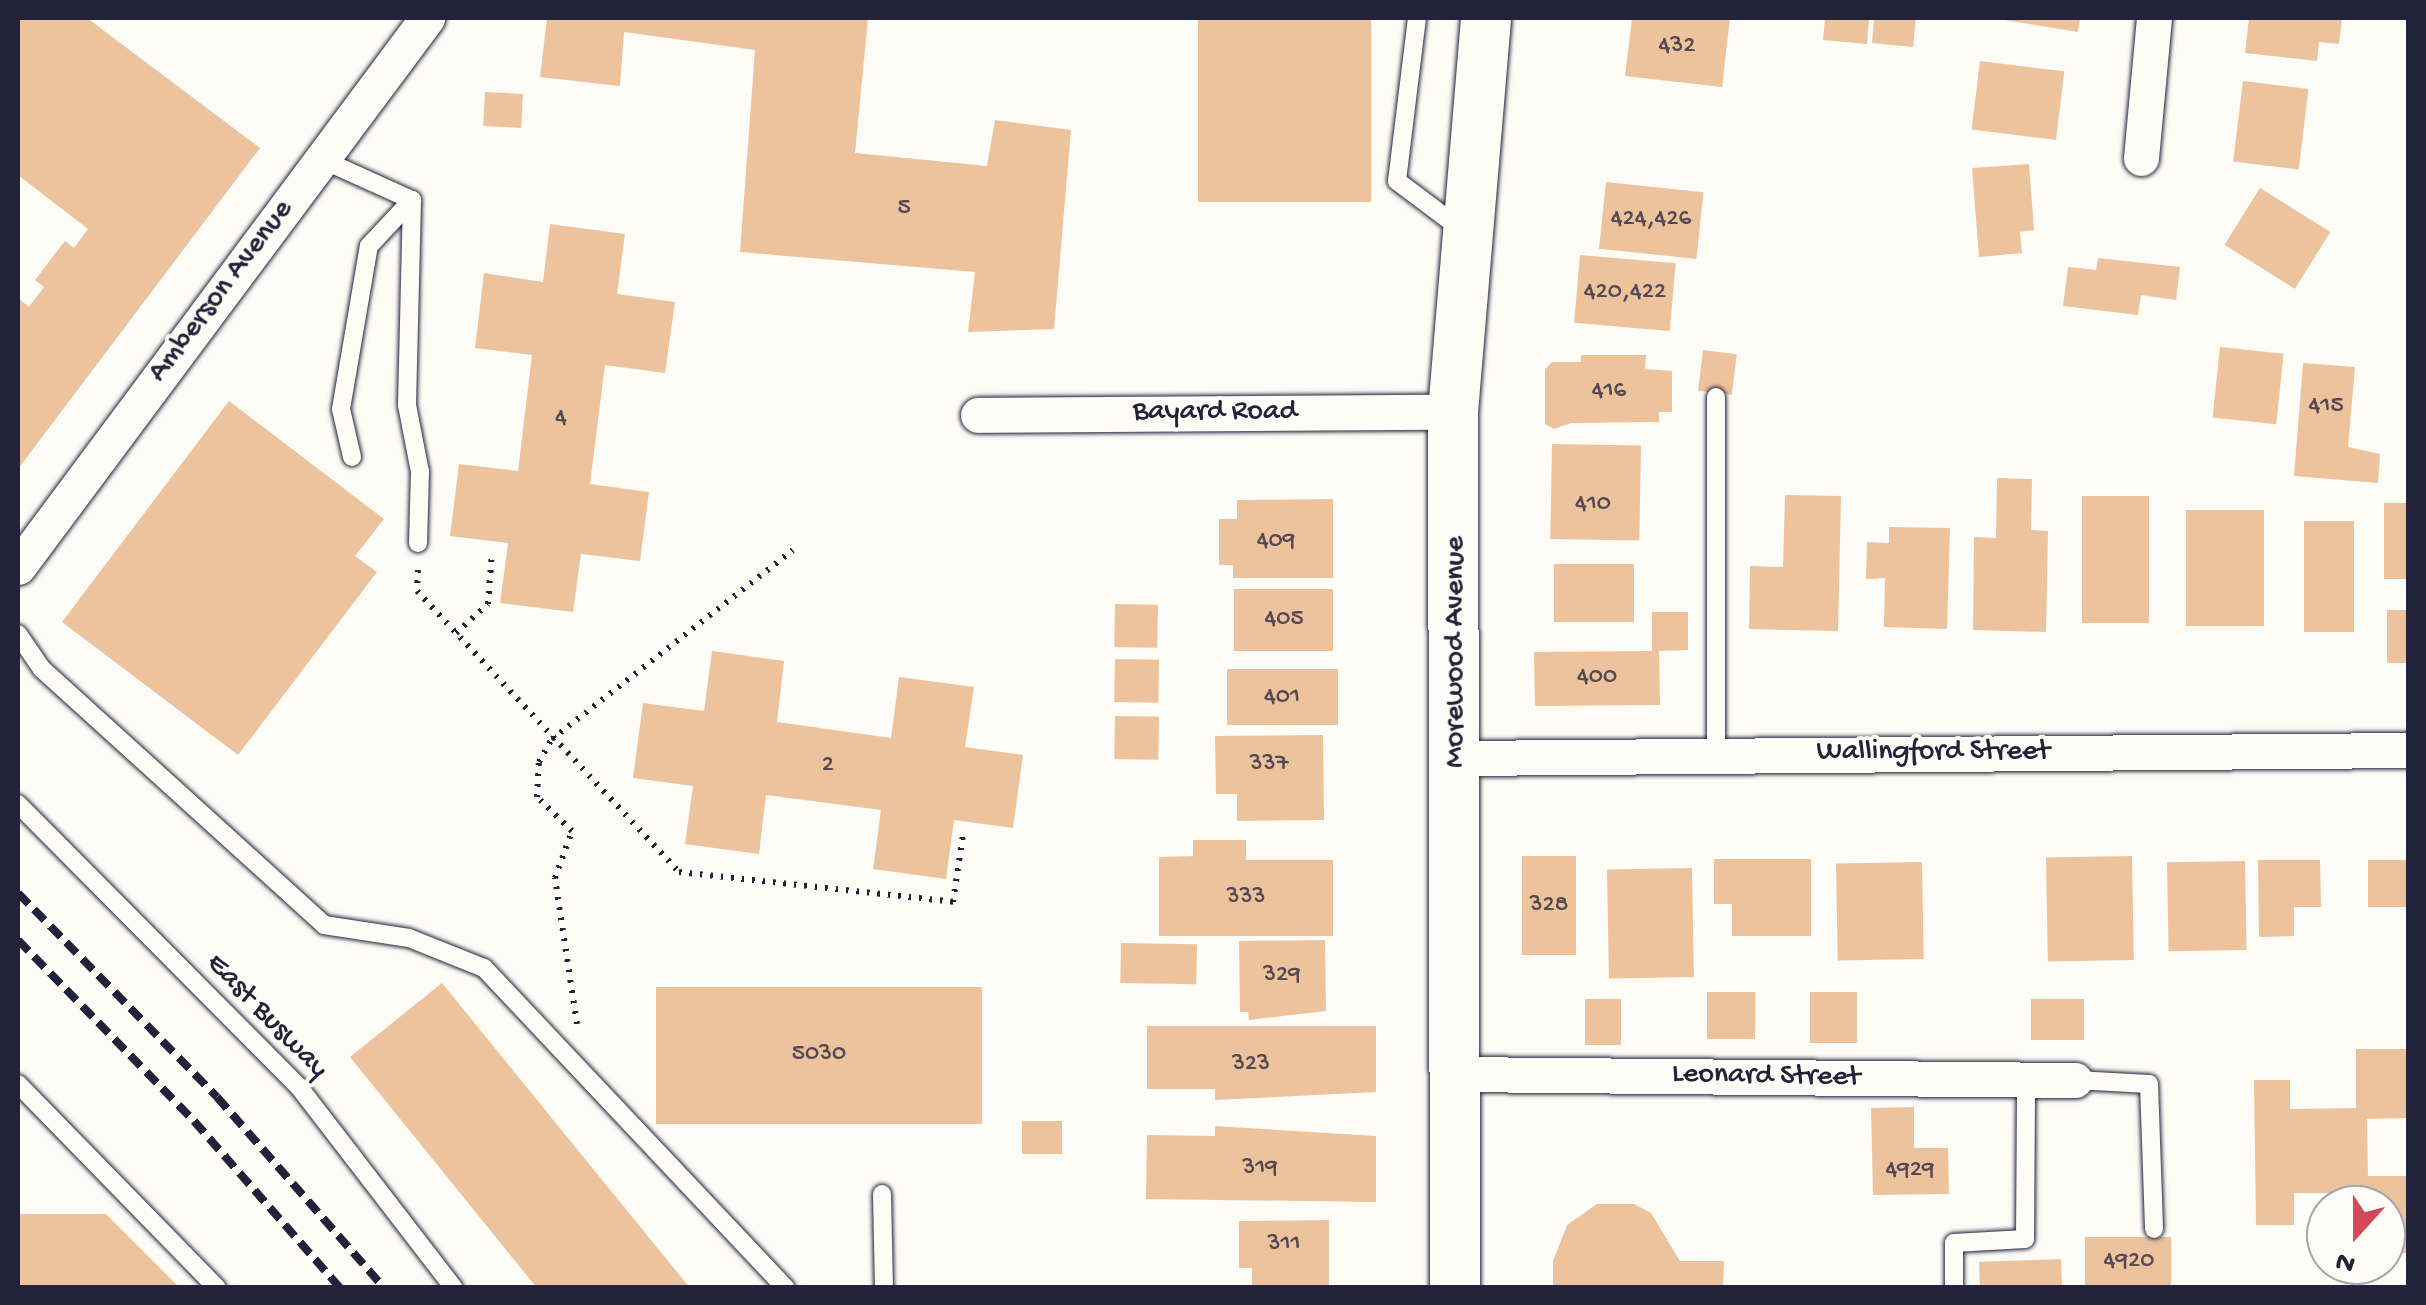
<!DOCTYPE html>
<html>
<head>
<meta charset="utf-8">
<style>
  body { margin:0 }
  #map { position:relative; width:2426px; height:1305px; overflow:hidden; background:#fdfcf7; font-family:"Gochi Hand",sans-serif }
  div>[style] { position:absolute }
  .building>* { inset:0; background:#edc39d; transform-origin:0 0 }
  .path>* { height:6px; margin-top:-3px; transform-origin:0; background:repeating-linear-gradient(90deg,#22223b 0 2.5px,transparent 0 10.5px) }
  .roads { filter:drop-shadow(0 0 2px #22223b) drop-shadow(0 0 2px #22223b) }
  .lane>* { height:18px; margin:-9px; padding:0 9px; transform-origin:9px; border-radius:9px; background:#fdfcf7 }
  .street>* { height:35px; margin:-17.5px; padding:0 17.5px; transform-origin:17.5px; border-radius:17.5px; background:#fdfcf7 }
  .secondary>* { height:50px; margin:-25px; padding:0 25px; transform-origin:25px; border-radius:25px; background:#fdfcf7 }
  .rail>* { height:8px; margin-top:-4px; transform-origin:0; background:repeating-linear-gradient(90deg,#22223b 0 15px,transparent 0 23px) }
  span { translate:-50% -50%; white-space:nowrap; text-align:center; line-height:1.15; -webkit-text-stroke:8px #fdfcf7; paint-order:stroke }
  .number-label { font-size:25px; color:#554a54 }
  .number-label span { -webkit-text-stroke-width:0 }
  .street-label { font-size:30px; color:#22223b }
  .frame { position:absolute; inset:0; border:20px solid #22223b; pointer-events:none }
  .north { position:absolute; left:2306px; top:1185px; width:100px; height:100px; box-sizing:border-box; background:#fdfcf7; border:2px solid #a5a5ac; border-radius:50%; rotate:201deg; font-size:28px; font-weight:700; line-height:40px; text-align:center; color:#22223b }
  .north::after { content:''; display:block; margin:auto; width:35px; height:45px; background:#d1495b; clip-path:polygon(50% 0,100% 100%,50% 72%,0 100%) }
</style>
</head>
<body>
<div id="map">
  <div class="building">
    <div style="clip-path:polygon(18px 18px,87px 18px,260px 148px,18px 469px,18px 298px,29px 307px,44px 287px,35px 280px,65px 241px,74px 248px,88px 229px,18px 175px)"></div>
    <div style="clip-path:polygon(547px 18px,868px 18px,855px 153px,987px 166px,995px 120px,1071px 130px,1054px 329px,968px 332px,975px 272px,740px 252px,755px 50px,624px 32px,620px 86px,540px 77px)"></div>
    <div style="left:1198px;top:18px;width:173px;height:184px"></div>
    <div style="clip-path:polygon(1632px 18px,1730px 18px,1722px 87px,1625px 76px)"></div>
    <div style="clip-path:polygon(1825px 18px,1869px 18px,1867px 44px,1823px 40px)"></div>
    <div style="clip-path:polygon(1874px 18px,1916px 18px,1913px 47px,1872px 43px)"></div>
    <div style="clip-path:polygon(1992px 18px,2080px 18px,2078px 32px)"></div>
    <div style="clip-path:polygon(2249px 18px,2342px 18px,2339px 44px,2319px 42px,2317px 61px,2245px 53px)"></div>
    <div style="left:1980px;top:61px;width:85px;height:69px;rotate:7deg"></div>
    <div style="left:2243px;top:81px;width:66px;height:81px;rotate:7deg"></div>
    <div style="left:485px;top:92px;width:38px;height:34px;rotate:3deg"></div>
    <div style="clip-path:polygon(2029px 164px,2034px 230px,2020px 232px,2022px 253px,1979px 257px,1972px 168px)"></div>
    <div style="left:1606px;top:182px;width:98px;height:67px;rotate:6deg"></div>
    <div style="left:2260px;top:188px;width:83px;height:67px;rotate:32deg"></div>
    <div style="clip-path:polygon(550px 224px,625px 234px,617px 294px,675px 302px,665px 373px,605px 365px,590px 484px,649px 492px,640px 561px,581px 554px,573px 612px,500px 603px,508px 543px,450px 536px,459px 464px,518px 471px,532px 355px,475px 348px,484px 273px,543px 282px)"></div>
    <div style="left:1580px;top:255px;width:96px;height:68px;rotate:5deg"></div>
    <div style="clip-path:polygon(2098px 258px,2180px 267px,2176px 300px,2141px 295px,2138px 315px,2063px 306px,2068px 267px,2096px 270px)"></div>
    <div style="left:2220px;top:347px;width:64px;height:71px;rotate:6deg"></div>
    <div style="left:1703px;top:350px;width:34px;height:41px;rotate:7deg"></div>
    <div style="clip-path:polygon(1581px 355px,1646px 355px,1645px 369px,1672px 371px,1672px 412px,1659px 412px,1659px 422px,1571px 423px,1554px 429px,1545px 424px,1545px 369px,1552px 362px,1581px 362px)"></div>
    <div style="clip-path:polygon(2303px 363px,2355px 367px,2348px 447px,2380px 454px,2378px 483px,2294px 476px)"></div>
    <div style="clip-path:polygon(229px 401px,384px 519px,355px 556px,377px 572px,238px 755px,62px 622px)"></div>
    <div style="left:1552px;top:444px;width:89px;height:95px;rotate:1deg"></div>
    <div style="clip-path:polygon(1997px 478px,2032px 479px,2031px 530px,2048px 531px,2046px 632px,1973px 630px,1974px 537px,1996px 538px)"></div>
    <div style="clip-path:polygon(1785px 495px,1841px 496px,1838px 631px,1749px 629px,1750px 566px,1783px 567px)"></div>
    <div style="left:2149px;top:496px;width:127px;height:67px;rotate:90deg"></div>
    <div style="clip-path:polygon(1333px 499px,1333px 578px,1233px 578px,1233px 565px,1219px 565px,1219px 519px,1237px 519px,1237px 500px)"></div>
    <div style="left:2384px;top:503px;width:24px;height:76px"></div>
    <div style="left:2264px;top:510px;width:116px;height:78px;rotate:90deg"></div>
    <div style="left:2304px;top:521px;width:50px;height:111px"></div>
    <div style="clip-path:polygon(1889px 527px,1950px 528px,1947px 629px,1884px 627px,1885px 578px,1866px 579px,1867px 542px,1889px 543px)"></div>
    <div style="left:1554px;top:564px;width:80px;height:58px"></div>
    <div style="left:1333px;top:589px;width:62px;height:99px;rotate:90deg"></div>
    <div style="left:1115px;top:604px;width:43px;height:43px;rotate:1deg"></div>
    <div style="left:2387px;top:610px;width:21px;height:53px"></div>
    <div style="clip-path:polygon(1652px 612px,1688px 612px,1688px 650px,1659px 651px,1660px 705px,1535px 706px,1534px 652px,1652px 651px)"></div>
    <div style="clip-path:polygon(712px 651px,784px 661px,777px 722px,891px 738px,899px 677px,974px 687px,965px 747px,1023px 755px,1013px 828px,954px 820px,946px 879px,873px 869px,881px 810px,766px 795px,759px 854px,685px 844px,693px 786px,633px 778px,643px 703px,704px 711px)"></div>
    <div style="left:1115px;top:659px;width:44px;height:43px;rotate:1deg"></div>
    <div style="left:1338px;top:669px;width:56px;height:111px;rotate:90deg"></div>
    <div style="left:1115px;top:716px;width:44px;height:43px;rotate:1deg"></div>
    <div style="clip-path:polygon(1323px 735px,1324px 820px,1237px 821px,1237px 794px,1216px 794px,1215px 736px)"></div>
    <div style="clip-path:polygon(1193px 840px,1246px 840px,1246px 860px,1333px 860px,1333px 936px,1159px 936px,1159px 857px,1193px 856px)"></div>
    <div style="left:1522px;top:856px;width:54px;height:99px"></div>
    <div style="left:2132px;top:856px;width:104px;height:86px;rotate:89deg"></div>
    <div style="clip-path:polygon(1714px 859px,1811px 859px,1811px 936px,1732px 936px,1732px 904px,1714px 904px)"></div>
    <div style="clip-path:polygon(2258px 860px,2320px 860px,2321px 907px,2294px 907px,2294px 936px,2259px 937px)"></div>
    <div style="left:2408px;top:860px;width:47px;height:40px;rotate:90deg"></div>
    <div style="left:2245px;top:861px;width:89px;height:78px;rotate:89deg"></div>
    <div style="left:1922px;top:862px;width:97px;height:86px;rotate:89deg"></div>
    <div style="left:1692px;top:868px;width:109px;height:85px;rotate:89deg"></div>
    <div style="clip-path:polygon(1325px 940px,1326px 1011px,1249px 1020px,1248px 1012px,1240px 1012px,1239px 941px)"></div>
    <div style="left:1121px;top:943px;width:76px;height:40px;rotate:1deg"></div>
    <div style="clip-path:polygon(442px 983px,690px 1288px,537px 1288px,350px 1057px)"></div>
    <div style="left:656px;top:987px;width:326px;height:137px"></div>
    <div style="left:1707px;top:992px;width:48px;height:47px"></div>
    <div style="left:1857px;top:992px;width:51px;height:47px;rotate:90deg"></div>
    <div style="left:1585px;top:999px;width:36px;height:46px"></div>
    <div style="left:2084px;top:999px;width:41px;height:53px;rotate:90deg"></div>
    <div style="clip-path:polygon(1147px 1026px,1376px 1026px,1376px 1092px,1215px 1100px,1215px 1089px,1147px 1089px)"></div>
    <div style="clip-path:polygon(2356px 1049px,2408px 1049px,2408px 1118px,2367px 1119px,2368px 1176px,2408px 1176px,2408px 1253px,2386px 1254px,2386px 1205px,2360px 1205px,2360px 1193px,2294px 1193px,2294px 1225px,2256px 1225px,2254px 1080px,2290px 1080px,2290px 1109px,2356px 1108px)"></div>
    <div style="clip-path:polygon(1914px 1107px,1914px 1148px,1948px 1148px,1949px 1194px,1873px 1195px,1871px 1108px)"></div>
    <div style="left:1022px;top:1121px;width:40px;height:33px"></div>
    <div style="clip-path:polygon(1215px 1126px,1376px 1136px,1376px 1202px,1146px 1199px,1147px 1135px,1215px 1136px)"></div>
    <div style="clip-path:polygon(1597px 1204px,1634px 1204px,1651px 1213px,1680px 1261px,1724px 1261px,1723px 1288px,1553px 1288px,1553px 1261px,1567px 1225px)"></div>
    <div style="clip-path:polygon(18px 1214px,106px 1214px,180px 1288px,18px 1288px)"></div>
    <div style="clip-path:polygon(1329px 1220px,1329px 1288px,1252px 1288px,1252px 1268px,1239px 1268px,1239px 1221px)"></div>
    <div style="left:2085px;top:1237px;width:86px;height:51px"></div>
    <div style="left:2061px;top:1259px;width:29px;height:82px;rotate:88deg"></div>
  </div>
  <div class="path">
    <div style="left:418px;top:570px;width:21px;rotate:93deg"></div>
    <div style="left:417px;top:591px;width:384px;rotate:47deg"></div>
    <div style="left:679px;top:872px;width:276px;rotate:6.2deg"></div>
    <div style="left:953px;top:902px;width:69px;rotate:-81.6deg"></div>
    <div style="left:456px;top:633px;width:43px;rotate:-42.2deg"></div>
    <div style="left:488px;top:604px;width:52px;rotate:-85.6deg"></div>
    <div style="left:577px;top:1024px;width:148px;rotate:-98.6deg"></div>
    <div style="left:555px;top:878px;width:50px;rotate:-70.1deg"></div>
    <div style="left:572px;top:831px;width:49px;rotate:-135.8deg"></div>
    <div style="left:537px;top:797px;width:35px;rotate:-87deg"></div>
    <div style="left:539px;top:762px;width:26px;rotate:-61deg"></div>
    <div style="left:552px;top:739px;width:306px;rotate:-38.1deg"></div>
  </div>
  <div class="roads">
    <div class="lane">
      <div style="left:1417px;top:18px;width:164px;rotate:97deg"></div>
      <div style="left:1397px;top:181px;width:80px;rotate:36.9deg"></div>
      <div style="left:321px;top:159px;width:100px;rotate:24.3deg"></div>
      <div style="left:412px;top:200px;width:205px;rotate:91.4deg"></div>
      <div style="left:407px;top:405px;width:68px;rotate:79deg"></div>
      <div style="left:420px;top:472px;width:71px;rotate:91.6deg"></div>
      <div style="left:352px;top:457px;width:49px;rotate:-102.9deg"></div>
      <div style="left:341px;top:409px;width:165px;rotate:-80.3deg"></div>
      <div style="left:369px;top:246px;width:63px;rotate:-46.9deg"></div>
      <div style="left:18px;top:634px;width:42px;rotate:55.6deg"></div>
      <div style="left:42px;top:669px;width:381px;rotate:42.2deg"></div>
      <div style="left:324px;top:925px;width:86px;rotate:8.7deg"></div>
      <div style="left:409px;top:938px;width:81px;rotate:21.8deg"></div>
      <div style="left:484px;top:968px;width:440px;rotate:46.7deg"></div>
      <div style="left:1716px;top:754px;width:357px;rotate:-90deg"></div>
      <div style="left:18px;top:804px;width:399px;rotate:45.2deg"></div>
      <div style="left:299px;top:1087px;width:254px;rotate:52.4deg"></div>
      <div style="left:2075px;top:1080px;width:74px;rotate:3.1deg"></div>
      <div style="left:2149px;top:1084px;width:145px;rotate:88deg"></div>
      <div style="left:18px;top:1084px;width:285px;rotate:45.7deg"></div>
      <div style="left:882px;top:1194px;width:94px;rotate:88.8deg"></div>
      <div style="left:1954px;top:1288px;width:45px;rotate:-90deg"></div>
      <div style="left:1954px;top:1243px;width:71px;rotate:-3.2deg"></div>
      <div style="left:2025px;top:1239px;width:159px;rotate:-89.6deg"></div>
    </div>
    <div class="street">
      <div style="left:2141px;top:158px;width:141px;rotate:-84.7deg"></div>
      <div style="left:978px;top:415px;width:475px;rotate:-0.4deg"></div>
      <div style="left:18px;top:567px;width:685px;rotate:-53.31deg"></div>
      <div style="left:1457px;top:758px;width:951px;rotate:-0.48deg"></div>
      <div style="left:1456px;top:1074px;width:619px;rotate:0.56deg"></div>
    </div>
    <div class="secondary">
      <div style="left:1455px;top:1288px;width:876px;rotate:-90.13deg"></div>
      <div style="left:1453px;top:412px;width:395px;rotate:-85.2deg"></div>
    </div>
  </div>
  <div class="rail">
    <div style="left:18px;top:893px;width:285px;rotate:45.7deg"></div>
    <div style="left:217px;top:1097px;width:254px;rotate:48.8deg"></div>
    <div style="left:18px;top:940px;width:252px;rotate:45.8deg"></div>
    <div style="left:194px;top:1121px;width:222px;rotate:48.8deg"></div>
  </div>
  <div class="number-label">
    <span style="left:1677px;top:47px">432</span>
    <span style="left:904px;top:209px">5</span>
    <span style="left:1651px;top:220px">424,426</span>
    <span style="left:1625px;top:293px">420,422</span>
    <span style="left:1609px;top:392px">416</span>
    <span style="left:2326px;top:407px">415</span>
    <span style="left:561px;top:419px">4</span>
    <span style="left:1593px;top:505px">410</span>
    <span style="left:1276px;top:542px">409</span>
    <span style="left:1284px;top:620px">405</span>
    <span style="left:1597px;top:678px">400</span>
    <span style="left:1282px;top:698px">401</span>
    <span style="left:1269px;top:765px">337</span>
    <span style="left:828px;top:766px">2</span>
    <span style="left:1246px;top:898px">333</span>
    <span style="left:1549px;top:906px">328</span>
    <span style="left:1282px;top:976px">329</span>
    <span style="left:819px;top:1055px">5030</span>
    <span style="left:1251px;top:1065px">323</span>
    <span style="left:1260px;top:1169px">319</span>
    <span style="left:1910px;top:1171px">4929</span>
    <span style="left:1284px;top:1245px">311</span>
    <span style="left:2129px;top:1262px">4920</span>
  </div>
  <div class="street-label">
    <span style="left:222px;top:292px;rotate:-53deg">Amberson Avenue</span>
    <span style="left:1215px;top:413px">Bayard Road</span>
    <span style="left:1457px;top:652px;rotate:-90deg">Morewood Avenue</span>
    <span style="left:1933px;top:753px">Wallingford Street</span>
    <span style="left:266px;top:1017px;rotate:46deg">East Busway</span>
    <span style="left:1766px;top:1077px;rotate:1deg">Leonard Street</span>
  </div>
  <div class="frame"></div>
  <div class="north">N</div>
</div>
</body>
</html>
